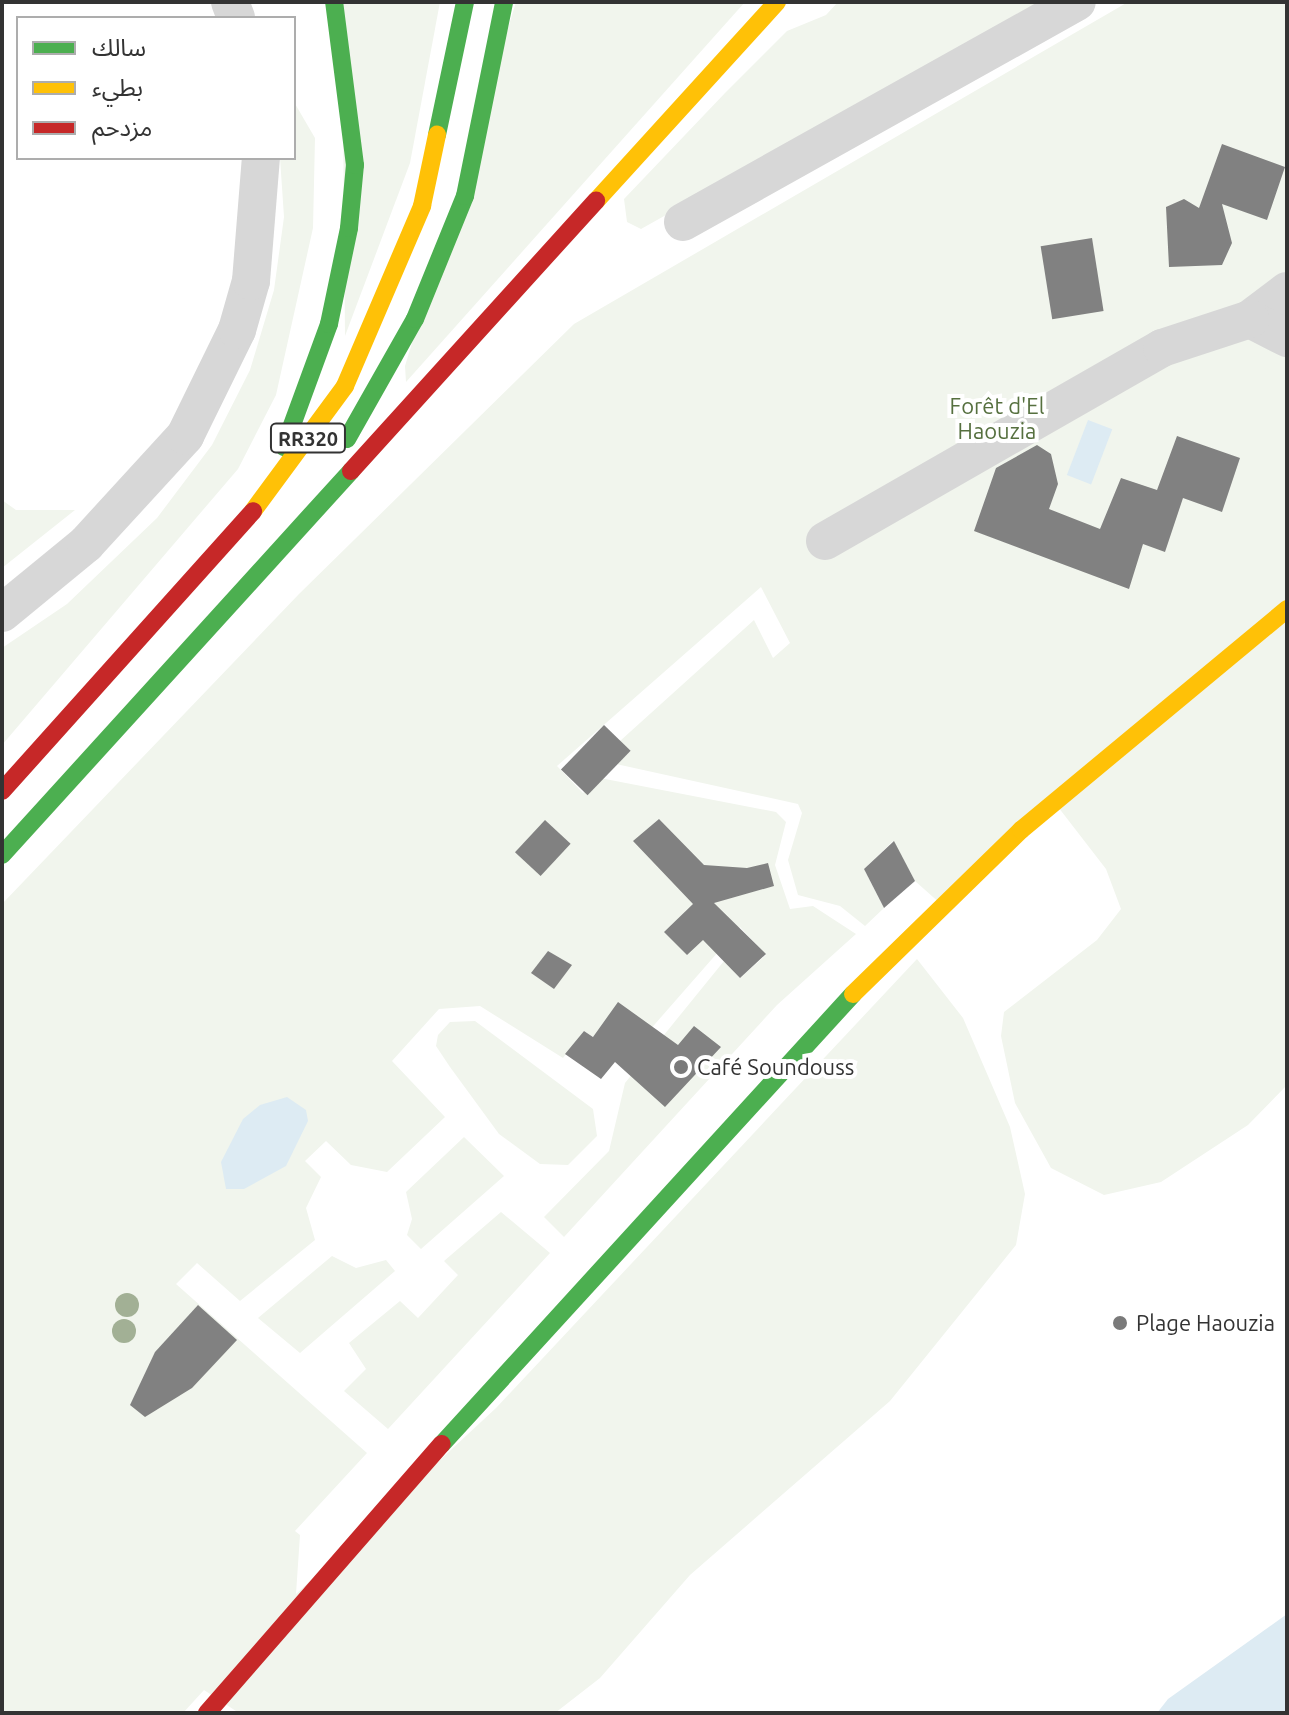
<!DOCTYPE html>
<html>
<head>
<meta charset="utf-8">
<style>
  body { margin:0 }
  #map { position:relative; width:1289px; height:1715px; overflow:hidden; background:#fff; font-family:Ubuntu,"Noto Sans Arabic",sans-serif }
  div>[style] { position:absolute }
  .green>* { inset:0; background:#f1f5ed }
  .water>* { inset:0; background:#ddebf3; transform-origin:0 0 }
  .building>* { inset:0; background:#818181; transform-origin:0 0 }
  .street>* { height:38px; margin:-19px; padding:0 19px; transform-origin:19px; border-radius:19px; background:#d7d7d7 }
  .fast>* { height:18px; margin:-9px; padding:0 9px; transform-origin:9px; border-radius:9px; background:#4caf50 }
  .slow>* { height:18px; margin:-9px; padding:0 9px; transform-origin:9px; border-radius:9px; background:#ffc107 }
  .jam>* { height:18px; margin:-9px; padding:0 9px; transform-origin:9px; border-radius:9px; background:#c62828 }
  .trees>* { width:24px; height:24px; margin:-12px; border-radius:50%; background:#a2b095 }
  .dots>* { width:22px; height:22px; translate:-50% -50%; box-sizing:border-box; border:4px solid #fff; border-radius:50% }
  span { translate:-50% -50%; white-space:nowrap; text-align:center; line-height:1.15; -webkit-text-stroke:8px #fff; paint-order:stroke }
  .shield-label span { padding:2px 6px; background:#fff; border:2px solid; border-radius:6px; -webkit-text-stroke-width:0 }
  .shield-label { font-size:20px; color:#333; font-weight:700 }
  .park-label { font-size:22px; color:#56703f }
  .poi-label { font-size:22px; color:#333 }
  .left { translate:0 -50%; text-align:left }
  .frame { position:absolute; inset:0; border:4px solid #333; pointer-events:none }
  .legend { position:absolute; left:16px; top:16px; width:280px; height:144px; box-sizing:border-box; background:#fff; border:2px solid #adadad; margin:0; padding:10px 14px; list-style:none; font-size:24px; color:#333 }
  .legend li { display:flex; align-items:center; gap:16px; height:40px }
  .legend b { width:40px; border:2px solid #adadad }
</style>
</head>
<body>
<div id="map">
  <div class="green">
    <div style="clip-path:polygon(342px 2px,440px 2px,410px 163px,345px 336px)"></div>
    <div style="clip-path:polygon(516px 2px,745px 2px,406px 382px,405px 366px)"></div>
    <div style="clip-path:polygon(838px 2px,1046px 2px,641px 229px,627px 222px,624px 199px,725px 93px,787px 31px,826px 15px)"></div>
    <div style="clip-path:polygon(1128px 2px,1287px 2px,1287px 1085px,1248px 1125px,1161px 1182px,1104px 1195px,1051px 1168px,1015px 1103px,1001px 1036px,1004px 1012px,1097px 940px,1121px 909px,1106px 869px,1055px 803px,942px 905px,915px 881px,893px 841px,864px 869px,884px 908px,865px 926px,840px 906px,798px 895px,788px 860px,802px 813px,798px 804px,616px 764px,620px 741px,754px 620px,773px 658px,790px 643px,761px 587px,557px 766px,583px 793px,600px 778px,776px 812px,786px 822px,775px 865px,790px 909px,813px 906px,856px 934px,777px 1005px,564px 1237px,544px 1217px,609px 1151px,625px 1083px,724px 961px,740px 978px,766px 955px,740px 927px,634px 1048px,621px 1054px,584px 1031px,563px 1058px,480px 1006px,439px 1009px,392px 1061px,445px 1117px,387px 1172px,351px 1165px,326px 1141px,305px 1161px,321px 1177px,306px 1208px,315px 1240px,240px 1301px,197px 1263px,176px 1284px,367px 1453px,295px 1531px,300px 1535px,296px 1594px,496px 1408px,917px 959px,963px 1018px,1010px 1127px,1025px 1194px,1016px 1245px,890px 1401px,690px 1575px,600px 1678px,555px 1713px,239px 1713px,204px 1690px,183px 1713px,2px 1713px,2px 904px,299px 594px,574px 324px)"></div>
    <div style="clip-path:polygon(294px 102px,315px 138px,313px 228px,276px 395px,238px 469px,2px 745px,2px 648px,67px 604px,157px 518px,212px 445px,250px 370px,274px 290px,284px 217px,280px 158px,294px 158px)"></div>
    <div style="clip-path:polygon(2px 500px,16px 510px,75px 510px,2px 568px)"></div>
    <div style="clip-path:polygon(475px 1021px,593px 1109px,597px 1136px,568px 1165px,540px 1164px,499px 1134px,450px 1067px,436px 1046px,438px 1035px,450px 1022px)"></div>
    <div style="clip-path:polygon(464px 1137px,504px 1176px,421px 1249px,407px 1235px,412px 1219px,406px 1192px)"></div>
    <div style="clip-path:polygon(501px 1212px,550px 1253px,388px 1429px,344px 1391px,366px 1369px,349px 1343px,400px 1301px,418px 1318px,458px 1275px,444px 1261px)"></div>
    <div style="clip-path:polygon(332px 1256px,356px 1268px,386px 1260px,395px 1271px,300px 1353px,258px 1318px)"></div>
  </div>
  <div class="water">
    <div style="left:1088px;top:420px;width:26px;height:59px;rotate:21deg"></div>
    <div style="clip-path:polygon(287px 1097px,306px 1110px,308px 1121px,286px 1166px,244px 1189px,226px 1189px,221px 1162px,243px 1119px,260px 1105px)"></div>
    <div style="clip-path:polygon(1287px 1614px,1287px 1713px,1157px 1713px,1168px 1699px)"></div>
  </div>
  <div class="building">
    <div style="clip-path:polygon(1222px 144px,1285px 167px,1267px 220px,1222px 204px,1232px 243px,1222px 265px,1169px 267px,1166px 207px,1184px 199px,1199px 208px)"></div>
    <div style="left:1092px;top:238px;width:74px;height:52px;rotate:81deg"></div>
    <div style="clip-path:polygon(1177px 436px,1240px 458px,1222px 512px,1183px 498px,1165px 552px,1143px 544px,1129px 589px,974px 531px,996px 468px,1037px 445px,1051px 454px,1058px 484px,1049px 509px,1100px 529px,1121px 478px,1157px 490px)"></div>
    <div style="left:604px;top:725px;width:37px;height:62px;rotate:44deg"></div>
    <div style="clip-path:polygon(659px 819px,704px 865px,747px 868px,768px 863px,774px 886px,714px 903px,766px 954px,740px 978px,703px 940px,687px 955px,664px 932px,693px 904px,633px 841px)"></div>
    <div style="left:545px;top:820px;width:35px;height:44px;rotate:43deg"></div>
    <div style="clip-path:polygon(894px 841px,915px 881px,884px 908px,864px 869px)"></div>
    <div style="clip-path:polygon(548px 951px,572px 965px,554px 989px,531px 973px)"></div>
    <div style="clip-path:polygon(618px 1002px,678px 1045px,694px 1026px,721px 1047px,665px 1107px,615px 1062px,601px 1079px,565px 1054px,584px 1031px,593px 1037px)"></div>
    <div style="clip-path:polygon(198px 1305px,237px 1340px,192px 1388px,145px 1417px,130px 1405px,155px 1352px)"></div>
  </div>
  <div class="street">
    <div style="left:230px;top:2px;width:17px;rotate:69deg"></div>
    <div style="left:683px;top:222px;width:451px;rotate:-29.2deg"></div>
    <div style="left:1287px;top:291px;width:46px;rotate:142.9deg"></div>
    <div style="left:1250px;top:319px;width:42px;rotate:27.2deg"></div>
    <div style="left:825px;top:541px;width:388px;rotate:-29.8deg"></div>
    <div style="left:1162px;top:348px;width:93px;rotate:-18.2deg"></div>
    <div style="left:2px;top:613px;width:109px;rotate:-39.4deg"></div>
    <div style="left:86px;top:544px;width:147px;rotate:-47.5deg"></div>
    <div style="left:185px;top:436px;width:118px;rotate:-63.9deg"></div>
    <div style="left:237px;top:330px;width:51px;rotate:-74.1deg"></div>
    <div style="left:251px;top:281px;width:123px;rotate:-85.4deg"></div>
  </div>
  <div class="fast">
    <div style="left:437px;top:135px;width:136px;rotate:-78.1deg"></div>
    <div style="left:347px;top:439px;width:138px;rotate:-60.5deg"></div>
    <div style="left:415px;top:319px;width:133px;rotate:-67.9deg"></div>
    <div style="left:465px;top:196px;width:198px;rotate:-78.6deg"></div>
    <div style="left:284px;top:447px;width:131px;rotate:-69.9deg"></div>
    <div style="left:329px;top:324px;width:98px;rotate:-78.2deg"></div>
    <div style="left:349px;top:228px;width:63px;rotate:-84.6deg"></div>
    <div style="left:355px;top:165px;width:164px;rotate:-97.3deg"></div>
    <div style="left:2px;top:855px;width:519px;rotate:-47.73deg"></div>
    <div style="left:442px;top:1444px;width:609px;rotate:-47.59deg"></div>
  </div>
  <div class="slow">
    <div style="left:596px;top:201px;width:269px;rotate:-47.7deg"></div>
    <div style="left:253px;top:511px;width:155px;rotate:-53.6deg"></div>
    <div style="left:345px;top:386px;width:196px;rotate:-66.8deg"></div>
    <div style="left:422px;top:206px;width:73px;rotate:-78.1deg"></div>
    <div style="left:853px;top:994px;width:235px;rotate:-44.3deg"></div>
    <div style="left:1021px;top:830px;width:346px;rotate:-39.7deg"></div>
  </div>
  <div class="jam">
    <div style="left:351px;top:471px;width:365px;rotate:-47.8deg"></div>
    <div style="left:2px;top:791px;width:376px;rotate:-48.1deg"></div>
    <div style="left:207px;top:1713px;width:357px;rotate:-48.9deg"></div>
  </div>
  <div class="trees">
    <div style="left:127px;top:1305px"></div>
    <div style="left:124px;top:1331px"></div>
  </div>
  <div class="dots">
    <div style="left:681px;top:1067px;background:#7a7a7a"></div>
    <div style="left:1120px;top:1323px;background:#7a7a7a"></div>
  </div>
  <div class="shield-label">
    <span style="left:308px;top:438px">RR320</span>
  </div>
  <div class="park-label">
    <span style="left:997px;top:418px">Forêt d'El<br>Haouzia</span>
  </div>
  <div class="poi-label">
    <span class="left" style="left:697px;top:1067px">Café Soundouss</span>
    <span class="left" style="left:1136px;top:1323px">Plage Haouzia</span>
  </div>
  <div class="frame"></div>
  <ul class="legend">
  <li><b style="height:10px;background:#4caf50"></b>سالك</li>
  <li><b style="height:10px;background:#ffc107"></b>بطيء</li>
  <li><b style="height:10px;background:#c62828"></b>مزدحم</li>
  </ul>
</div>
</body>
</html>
